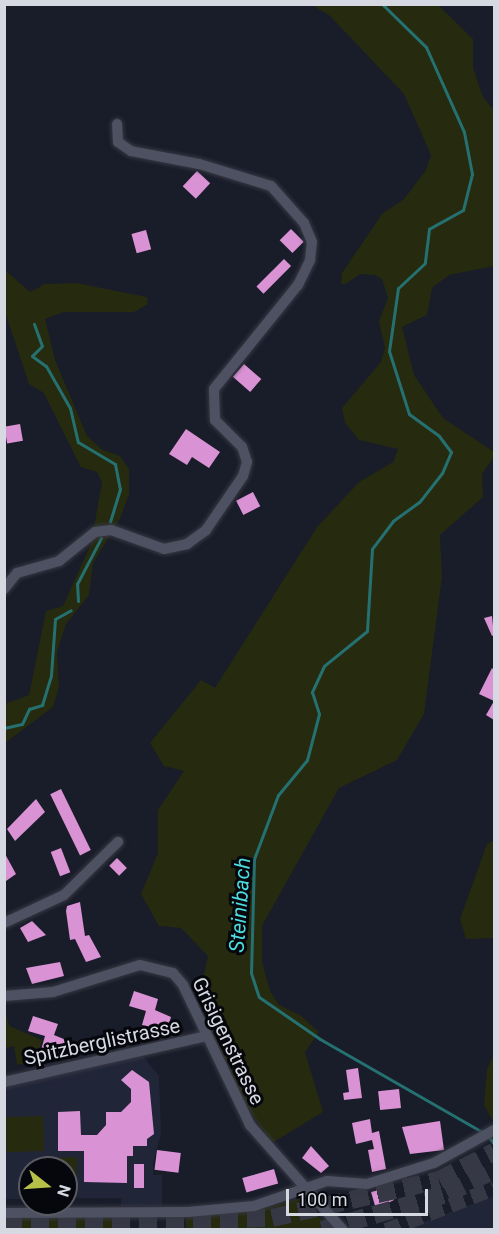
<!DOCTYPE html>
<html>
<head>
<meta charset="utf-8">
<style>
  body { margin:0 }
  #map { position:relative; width:499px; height:1234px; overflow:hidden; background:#191c29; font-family:Roboto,sans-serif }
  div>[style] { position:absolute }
  .built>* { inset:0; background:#212538 }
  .green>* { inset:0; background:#262a0e; transform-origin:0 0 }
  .stream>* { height:3px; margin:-1.5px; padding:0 1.5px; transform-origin:1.5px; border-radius:1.5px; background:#257172 }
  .building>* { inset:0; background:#d992d3; transform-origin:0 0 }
  .primary-tunnel>* { height:15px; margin-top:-7.5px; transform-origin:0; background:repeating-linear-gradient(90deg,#363845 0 15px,transparent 0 23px) }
  .highway-tunnel>* { height:18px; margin-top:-9px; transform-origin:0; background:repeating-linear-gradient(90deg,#363845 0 18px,transparent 0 27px) }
  .roads { filter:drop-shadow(0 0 2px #373944) drop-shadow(0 0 2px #373944) }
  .street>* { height:10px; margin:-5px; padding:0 5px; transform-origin:5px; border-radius:5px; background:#4e5161 }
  span { translate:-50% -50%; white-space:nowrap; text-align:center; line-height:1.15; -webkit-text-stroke:6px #06070c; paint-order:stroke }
  .street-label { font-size:20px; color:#d7d9e2 }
  .water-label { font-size:21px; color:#4cdddf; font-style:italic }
  .frame { position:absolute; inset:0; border:6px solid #d7d9e2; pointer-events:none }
  .north { position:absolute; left:18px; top:1156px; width:60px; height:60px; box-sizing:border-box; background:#06070c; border:2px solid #5a5b62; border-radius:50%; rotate:107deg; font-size:16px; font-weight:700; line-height:24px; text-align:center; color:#d7d9e2 }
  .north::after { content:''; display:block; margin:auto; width:21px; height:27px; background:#b7c147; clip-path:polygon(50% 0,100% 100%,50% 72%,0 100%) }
  .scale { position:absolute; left:286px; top:1189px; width:142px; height:27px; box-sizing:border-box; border:3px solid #d7d9e2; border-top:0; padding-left:8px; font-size:18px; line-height:21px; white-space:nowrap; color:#d7d9e2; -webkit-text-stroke:4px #06070c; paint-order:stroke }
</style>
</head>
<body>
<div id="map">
  <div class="built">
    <div style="clip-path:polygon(143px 1056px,159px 1076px,161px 1134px,153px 1162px,153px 1175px,162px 1175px,162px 1206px,121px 1206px,121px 1198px,66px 1198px,66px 1168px,30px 1168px,30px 1199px,5px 1199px,4px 1087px)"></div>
    <div style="clip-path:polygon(494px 1196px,494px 1229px,405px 1229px)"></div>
  </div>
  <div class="green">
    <div style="clip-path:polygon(312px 5px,438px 5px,473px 39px,473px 68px,483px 97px,494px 110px,494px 266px,449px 275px,432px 288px,427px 315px,402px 327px,414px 375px,443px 418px,494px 452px,494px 457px,482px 474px,483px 497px,440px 535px,442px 577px,424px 714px,397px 760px,339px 788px,262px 926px,262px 962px,270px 991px,279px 1005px,300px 1015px,319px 1032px,305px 1052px,323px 1112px,272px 1143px,239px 1096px,198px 1001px,208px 956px,181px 928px,159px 926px,141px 894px,158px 853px,158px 810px,184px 771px,164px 766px,150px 743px,201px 680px,215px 688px,317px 527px,359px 482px,393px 462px,398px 449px,359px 440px,345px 423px,342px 408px,381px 362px,385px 348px,379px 321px,388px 298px,382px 279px,375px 275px,360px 274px,346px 284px,341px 284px,342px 273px,382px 214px,404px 199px,426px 170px,431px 155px,404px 94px,330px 16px)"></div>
    <div style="clip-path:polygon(5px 270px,30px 292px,45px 284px,76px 283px,147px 297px,148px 304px,134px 312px,64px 312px,45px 319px,55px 360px,87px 436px,103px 450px,120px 456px,129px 469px,129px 494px,120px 519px,93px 563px,89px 595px,66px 624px,57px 652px,59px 687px,53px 707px,5px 743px,5px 704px,29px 695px,46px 611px,63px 606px,91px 544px,102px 482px,97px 472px,81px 467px,44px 393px,29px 384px,5px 312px)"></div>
    <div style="clip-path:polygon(494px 840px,494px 938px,466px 939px,460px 919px,487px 844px)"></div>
    <div style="clip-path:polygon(4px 1005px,9px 1026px,42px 1040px,36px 1061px,17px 1065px,14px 1046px,5px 1048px)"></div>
    <div style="clip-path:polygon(494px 1055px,494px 1123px,484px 1105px,487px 1069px)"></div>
    <div style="left:43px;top:1116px;width:35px;height:38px;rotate:88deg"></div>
    <div style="clip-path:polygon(77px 1157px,77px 1192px,66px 1192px,66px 1168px,52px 1168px,52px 1158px)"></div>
    <div style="clip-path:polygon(302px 1198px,330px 1229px,186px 1230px,186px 1215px,256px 1211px)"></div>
    <div style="clip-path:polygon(121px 1215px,121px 1229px,5px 1229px,4px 1218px)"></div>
  </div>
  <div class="stream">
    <div style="left:382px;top:4px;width:62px;rotate:44.3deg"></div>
    <div style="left:426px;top:47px;width:93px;rotate:65.9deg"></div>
    <div style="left:464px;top:132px;width:43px;rotate:79.2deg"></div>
    <div style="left:472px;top:174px;width:37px;rotate:104deg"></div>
    <div style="left:463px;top:210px;width:39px;rotate:151deg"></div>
    <div style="left:429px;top:229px;width:34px;rotate:97deg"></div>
    <div style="left:425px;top:263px;width:37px;rotate:137deg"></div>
    <div style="left:398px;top:288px;width:64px;rotate:98.1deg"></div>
    <div style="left:389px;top:351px;width:66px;rotate:72.4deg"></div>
    <div style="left:409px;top:414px;width:37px;rotate:36deg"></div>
    <div style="left:439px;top:436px;width:20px;rotate:53deg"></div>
    <div style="left:451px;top:452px;width:23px;rotate:113deg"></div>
    <div style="left:442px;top:473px;width:37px;rotate:128deg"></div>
    <div style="left:419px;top:502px;width:32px;rotate:144deg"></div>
    <div style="left:393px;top:521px;width:35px;rotate:127deg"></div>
    <div style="left:372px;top:549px;width:82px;rotate:93.5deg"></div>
    <div style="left:367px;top:631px;width:55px;rotate:140.9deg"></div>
    <div style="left:324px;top:666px;width:29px;rotate:115deg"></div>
    <div style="left:312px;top:692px;width:23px;rotate:72deg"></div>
    <div style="left:319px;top:714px;width:48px;rotate:104.6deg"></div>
    <div style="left:307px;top:760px;width:45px;rotate:129.6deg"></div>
    <div style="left:278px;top:795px;width:68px;rotate:110.6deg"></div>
    <div style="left:254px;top:859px;width:114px;rotate:91.5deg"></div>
    <div style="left:251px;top:973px;width:25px;rotate:72deg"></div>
    <div style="left:259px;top:997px;width:74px;rotate:34.5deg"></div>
    <div style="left:320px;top:1039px;width:189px;rotate:29.8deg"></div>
    <div style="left:34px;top:324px;width:23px;rotate:70deg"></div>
    <div style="left:42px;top:346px;width:14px;rotate:135deg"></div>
    <div style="left:32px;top:356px;width:17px;rotate:36deg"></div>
    <div style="left:46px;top:366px;width:48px;rotate:60.3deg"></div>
    <div style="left:70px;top:408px;width:35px;rotate:77deg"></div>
    <div style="left:78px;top:442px;width:43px;rotate:30.7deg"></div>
    <div style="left:115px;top:464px;width:25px;rotate:79deg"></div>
    <div style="left:120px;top:489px;width:34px;rotate:107deg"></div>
    <div style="left:78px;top:601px;width:17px;rotate:-93deg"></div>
    <div style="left:77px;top:584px;width:52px;rotate:-62.4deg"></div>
    <div style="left:4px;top:728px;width:18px;rotate:-13deg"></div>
    <div style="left:22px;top:724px;width:17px;rotate:-65deg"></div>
    <div style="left:29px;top:709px;width:14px;rotate:-17deg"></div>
    <div style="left:42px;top:705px;width:31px;rotate:-73deg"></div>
    <div style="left:51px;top:675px;width:56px;rotate:-85.9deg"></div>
    <div style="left:55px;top:619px;width:18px;rotate:-29deg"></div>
    <div style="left:489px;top:1137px;width:9px;rotate:54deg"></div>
  </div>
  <div class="building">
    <div style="left:197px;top:171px;width:18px;height:21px;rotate:43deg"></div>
    <div style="left:291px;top:229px;width:18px;height:16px;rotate:45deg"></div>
    <div style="left:146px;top:230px;width:20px;height:15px;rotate:75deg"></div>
    <div style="left:284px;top:259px;width:10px;height:39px;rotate:45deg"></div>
    <div style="left:244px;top:364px;width:23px;height:17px;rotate:41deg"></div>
    <div style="left:20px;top:424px;width:17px;height:16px;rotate:80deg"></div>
    <div style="clip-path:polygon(186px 429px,220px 452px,209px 468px,192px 457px,187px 465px,169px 454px)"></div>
    <div style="left:253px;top:492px;width:16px;height:19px;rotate:63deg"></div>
    <div style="clip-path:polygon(492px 616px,494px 635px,492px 636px,484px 618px)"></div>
    <div style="clip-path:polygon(492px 668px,494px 670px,494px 720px,486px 715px,494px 701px,479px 694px)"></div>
    <div style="left:61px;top:789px;width:68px;height:12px;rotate:64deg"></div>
    <div style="clip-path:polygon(36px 799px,45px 812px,15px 841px,7px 829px)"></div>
    <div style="left:61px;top:848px;width:26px;height:11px;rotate:69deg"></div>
    <div style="clip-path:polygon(4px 852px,16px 874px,6px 881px,4px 879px)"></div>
    <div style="left:117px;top:858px;width:14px;height:11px;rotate:45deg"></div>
    <div style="clip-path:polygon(80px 902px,85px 936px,89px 935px,101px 957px,86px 962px,75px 939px,70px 940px,66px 911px,67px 906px)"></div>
    <div style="clip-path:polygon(32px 921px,46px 935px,28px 942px,20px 928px)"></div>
    <div style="clip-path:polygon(60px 962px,64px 976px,32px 984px,26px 968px)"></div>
    <div style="clip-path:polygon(134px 991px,158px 999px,155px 1010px,171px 1017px,167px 1031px,142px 1025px,146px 1011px,129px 1006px)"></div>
    <div style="clip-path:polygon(33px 1016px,58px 1024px,54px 1035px,71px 1042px,66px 1056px,41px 1050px,45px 1036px,28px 1031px)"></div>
    <div style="clip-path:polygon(358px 1068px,362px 1098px,344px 1100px,343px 1093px,349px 1092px,346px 1070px)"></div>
    <div style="clip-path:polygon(132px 1070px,149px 1082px,154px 1134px,147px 1139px,147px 1146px,133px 1146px,133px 1156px,127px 1156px,127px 1183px,84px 1182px,84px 1151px,58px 1151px,58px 1112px,80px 1111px,81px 1135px,97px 1135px,106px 1125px,106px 1112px,121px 1112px,131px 1102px,131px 1089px,121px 1080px)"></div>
    <div style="left:399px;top:1089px;width:19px;height:21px;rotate:84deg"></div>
    <div style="clip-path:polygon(370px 1119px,372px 1133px,379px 1131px,386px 1169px,372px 1172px,368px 1150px,374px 1149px,372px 1140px,356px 1144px,352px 1123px)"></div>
    <div style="clip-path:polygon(440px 1121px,444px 1150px,410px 1154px,402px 1127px)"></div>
    <div style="clip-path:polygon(311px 1146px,329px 1166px,321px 1173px,302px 1158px)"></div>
    <div style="left:157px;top:1150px;width:24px;height:20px;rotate:7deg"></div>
    <div style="left:134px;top:1164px;width:10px;height:24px"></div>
    <div style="left:274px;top:1169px;width:15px;height:33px;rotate:74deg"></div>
    <div style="clip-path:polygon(390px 1187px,394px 1200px,376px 1209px,371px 1192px)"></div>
  </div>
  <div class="primary-tunnel">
    <div style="left:386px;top:1230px;width:116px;rotate:-21.3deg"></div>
  </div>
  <div class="highway-tunnel">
    <div style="left:4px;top:1225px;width:268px;rotate:-1.5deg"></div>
    <div style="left:272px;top:1218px;width:171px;rotate:-12.8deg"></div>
    <div style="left:439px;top:1180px;width:62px;rotate:-27deg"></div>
    <div style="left:322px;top:1230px;width:130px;rotate:-16.1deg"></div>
    <div style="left:447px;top:1194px;width:53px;rotate:-27.1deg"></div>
  </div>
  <div class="roads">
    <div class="street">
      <div style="left:4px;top:589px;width:21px;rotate:-51deg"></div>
      <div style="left:17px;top:573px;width:44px;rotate:-15.9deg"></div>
      <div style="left:59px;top:561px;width:46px;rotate:-38.9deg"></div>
      <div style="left:95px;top:532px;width:16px;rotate:-7deg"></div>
      <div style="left:111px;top:530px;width:56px;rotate:19.7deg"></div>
      <div style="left:164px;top:549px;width:24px;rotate:-12deg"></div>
      <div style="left:187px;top:544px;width:24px;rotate:-36deg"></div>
      <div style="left:206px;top:530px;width:65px;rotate:-55.6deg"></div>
      <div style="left:243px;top:476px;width:15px;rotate:-74deg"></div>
      <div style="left:247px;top:462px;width:16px;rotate:-108deg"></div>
      <div style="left:242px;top:447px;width:38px;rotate:-135deg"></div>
      <div style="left:215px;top:420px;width:31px;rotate:-92deg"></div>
      <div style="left:214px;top:389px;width:134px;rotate:-51.1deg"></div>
      <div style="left:298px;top:285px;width:28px;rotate:-64deg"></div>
      <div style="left:310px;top:260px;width:18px;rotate:-84deg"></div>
      <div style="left:312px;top:242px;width:21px;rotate:-113deg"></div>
      <div style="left:304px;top:223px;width:50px;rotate:-131.7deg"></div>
      <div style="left:271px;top:186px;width:75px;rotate:-163deg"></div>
      <div style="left:199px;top:164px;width:69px;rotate:-169.2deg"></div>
      <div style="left:131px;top:151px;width:16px;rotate:-145deg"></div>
      <div style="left:118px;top:142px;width:18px;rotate:-93deg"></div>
      <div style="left:4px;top:923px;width:66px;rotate:-25deg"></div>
      <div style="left:64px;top:895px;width:76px;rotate:-44.5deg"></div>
      <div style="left:4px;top:996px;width:49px;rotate:-4.7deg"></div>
      <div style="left:53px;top:992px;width:91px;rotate:-17.2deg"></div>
      <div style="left:140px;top:965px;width:34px;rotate:14deg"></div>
      <div style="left:173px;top:973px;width:16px;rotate:50deg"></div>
      <div style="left:183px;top:985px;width:155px;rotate:64.4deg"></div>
      <div style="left:250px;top:1125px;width:140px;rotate:48.5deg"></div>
      <div style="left:4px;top:1082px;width:208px;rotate:-12.8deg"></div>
      <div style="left:4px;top:1213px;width:184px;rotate:-0.3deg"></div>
      <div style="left:188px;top:1212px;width:66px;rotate:-5.2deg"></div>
      <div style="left:254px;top:1206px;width:77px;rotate:-18.9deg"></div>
      <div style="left:327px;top:1181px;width:40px;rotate:4.3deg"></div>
      <div style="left:367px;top:1184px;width:70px;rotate:-17.4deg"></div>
      <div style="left:434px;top:1163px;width:68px;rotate:-28.8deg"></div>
    </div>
  </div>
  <div class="street-label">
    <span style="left:228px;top:1041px;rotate:64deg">Grisigenstrasse</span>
    <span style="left:102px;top:1042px;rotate:-12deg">Spitzberglistrasse</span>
  </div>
  <div class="water-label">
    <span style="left:240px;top:905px;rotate:-86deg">Steinibach</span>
  </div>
  <div class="frame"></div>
  <div class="north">N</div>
  <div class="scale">100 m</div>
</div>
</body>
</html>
